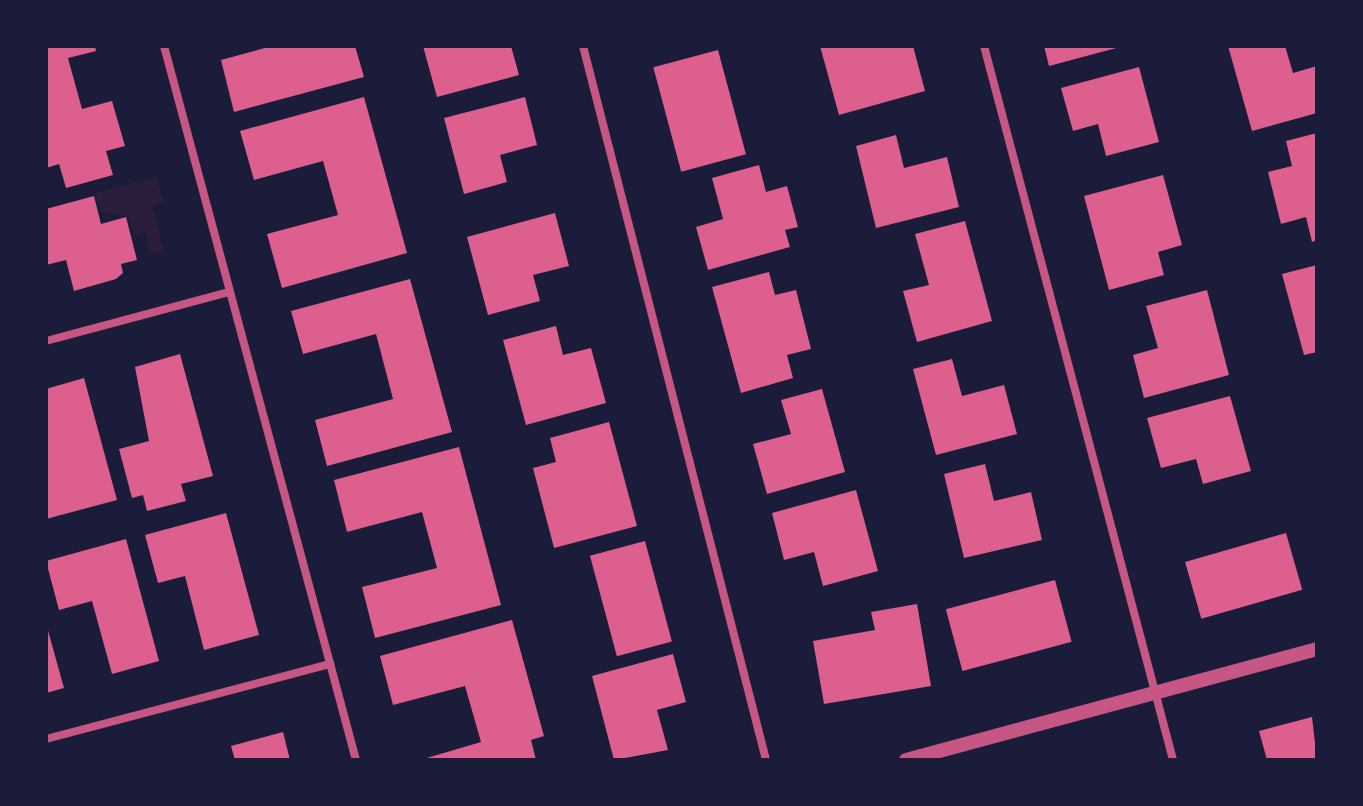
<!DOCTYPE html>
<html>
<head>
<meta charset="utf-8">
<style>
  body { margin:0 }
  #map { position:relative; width:1363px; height:806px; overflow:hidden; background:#1b1b3a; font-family:"DejaVu Sans",sans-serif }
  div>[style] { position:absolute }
  .green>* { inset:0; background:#2a1e3b }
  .building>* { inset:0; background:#dd5f8e; transform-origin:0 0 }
  .minor>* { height:8px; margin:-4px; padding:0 4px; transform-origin:4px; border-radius:4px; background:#c65784 }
  .tertiary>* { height:14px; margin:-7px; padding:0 7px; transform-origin:7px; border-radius:7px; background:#c65784 }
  span { translate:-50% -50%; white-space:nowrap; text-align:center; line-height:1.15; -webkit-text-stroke:7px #1b1b3a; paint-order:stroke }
  .frame { position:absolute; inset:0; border:48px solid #1b1b3a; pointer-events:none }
</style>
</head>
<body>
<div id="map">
  <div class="green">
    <div style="clip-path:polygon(157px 177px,163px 202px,152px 205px,164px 251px,151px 254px,146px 232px,134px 235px,129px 217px,100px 212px,95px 193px)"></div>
  </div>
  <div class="building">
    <div style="clip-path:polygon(46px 46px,95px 46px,96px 51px,68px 58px,82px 109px,112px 101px,125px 146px,106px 151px,113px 175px,66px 188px,59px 164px,46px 168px)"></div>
    <div style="clip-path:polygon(272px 46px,355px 46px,364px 77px,234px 112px,221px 60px)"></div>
    <div style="clip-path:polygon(423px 46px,511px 46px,519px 75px,437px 97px)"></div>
    <div style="clip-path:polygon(820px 46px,913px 46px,925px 91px,839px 115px)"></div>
    <div style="clip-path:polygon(1044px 46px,1120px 46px,1120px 47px,1049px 66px)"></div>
    <div style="clip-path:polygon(1228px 46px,1285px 46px,1293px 73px,1317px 66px,1317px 113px,1252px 131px)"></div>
    <div style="left:718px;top:50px;width:108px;height:67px;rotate:75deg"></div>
    <div style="clip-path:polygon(1139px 67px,1159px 142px,1106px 156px,1098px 124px,1073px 131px,1061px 88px)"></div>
    <div style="clip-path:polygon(364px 97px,407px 253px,282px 288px,267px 234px,338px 215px,323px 161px,254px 180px,240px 131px)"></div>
    <div style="clip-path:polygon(525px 97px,537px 145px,500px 155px,507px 182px,464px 194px,444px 118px)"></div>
    <div style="clip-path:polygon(1317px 133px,1317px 240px,1312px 242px,1306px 217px,1281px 224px,1268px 172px,1292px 166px,1286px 141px)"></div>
    <div style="clip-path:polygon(896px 135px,904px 168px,947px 157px,959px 207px,876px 228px,856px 146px)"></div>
    <div style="clip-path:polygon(759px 165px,766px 192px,787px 186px,798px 227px,785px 230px,790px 247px,708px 270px,696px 227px,723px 219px,712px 178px)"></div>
    <div style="clip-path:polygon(1163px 175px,1182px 245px,1158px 252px,1164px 275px,1109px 290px,1084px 196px)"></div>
    <div style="clip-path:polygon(94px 196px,101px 224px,126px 217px,137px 260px,121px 264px,123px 273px,116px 279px,74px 291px,66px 260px,46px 265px,46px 209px)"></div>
    <div style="clip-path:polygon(555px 213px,569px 266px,533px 275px,540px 301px,488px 315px,467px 237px)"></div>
    <div style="clip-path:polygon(965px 221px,992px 321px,917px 342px,903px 291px,929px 285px,915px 234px)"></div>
    <div style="clip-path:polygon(1317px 265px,1317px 352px,1304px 355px,1282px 274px)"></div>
    <div style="clip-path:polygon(769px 272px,775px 295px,796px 290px,811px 349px,787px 355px,793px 378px,741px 393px,712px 287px)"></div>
    <div style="clip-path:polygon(410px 279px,452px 432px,327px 466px,315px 420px,393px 399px,376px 334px,303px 354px,291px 311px)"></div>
    <div style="clip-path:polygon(1207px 290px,1229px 375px,1144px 398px,1133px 355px,1158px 348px,1146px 306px)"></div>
    <div style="clip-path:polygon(556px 326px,563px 355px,591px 348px,606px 403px,526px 425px,503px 340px)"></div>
    <div style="clip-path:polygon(180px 354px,213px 476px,181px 484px,186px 501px,147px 511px,143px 495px,132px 498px,119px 449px,149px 441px,135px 367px)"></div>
    <div style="clip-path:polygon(952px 359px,962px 396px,1004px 385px,1017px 434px,936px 455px,913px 369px)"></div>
    <div style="clip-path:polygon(84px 378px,117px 500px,46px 519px,46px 389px)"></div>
    <div style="clip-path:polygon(822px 389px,845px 472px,767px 494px,753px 444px,791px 434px,781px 400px)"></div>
    <div style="clip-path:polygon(1230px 396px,1251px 471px,1203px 484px,1196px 459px,1161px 468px,1147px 418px)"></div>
    <div style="clip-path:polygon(609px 422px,637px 526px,554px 548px,533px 468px,556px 462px,550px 438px)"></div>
    <div style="clip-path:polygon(459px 447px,501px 605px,375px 638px,362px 587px,437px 568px,422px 512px,347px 532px,334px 480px)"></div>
    <div style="clip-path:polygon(985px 464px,994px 501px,1031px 492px,1042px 540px,964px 558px,944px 474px)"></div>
    <div style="clip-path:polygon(856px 490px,878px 571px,823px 586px,814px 552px,784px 560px,772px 513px)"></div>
    <div style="clip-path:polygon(226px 513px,259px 635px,204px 650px,185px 576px,158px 583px,145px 535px)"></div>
    <div style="left:1286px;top:533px;width:59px;height:105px;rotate:74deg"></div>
    <div style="clip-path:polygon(126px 539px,159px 661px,112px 674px,92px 601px,59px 610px,46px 561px)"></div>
    <div style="left:645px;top:541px;width:104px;height:57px;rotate:75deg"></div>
    <div style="left:1055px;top:580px;width:64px;height:113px;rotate:75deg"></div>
    <div style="clip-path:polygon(917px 604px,931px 686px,824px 704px,813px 641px,875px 630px,871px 612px)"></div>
    <div style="clip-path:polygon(512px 620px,544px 736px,531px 740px,536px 760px,420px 760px,481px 742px,465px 686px,393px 705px,380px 656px)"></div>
    <div style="clip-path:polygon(47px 627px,64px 688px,46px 693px,46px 628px)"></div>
    <div style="clip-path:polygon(673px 654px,686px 702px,657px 710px,668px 750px,614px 760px,592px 676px)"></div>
    <div style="clip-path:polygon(1312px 717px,1317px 760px,1267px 760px,1259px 731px)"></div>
    <div style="clip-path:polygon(283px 732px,290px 760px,235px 760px,231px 746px)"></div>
  </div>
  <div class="minor">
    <div style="left:164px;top:46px;width:739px;rotate:74.95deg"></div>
    <div style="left:583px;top:46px;width:737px;rotate:75.62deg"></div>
    <div style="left:984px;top:46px;width:739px;rotate:75.17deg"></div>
    <div style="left:46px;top:341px;width:189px;rotate:-15deg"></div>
    <div style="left:46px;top:739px;width:294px;rotate:-14.8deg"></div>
  </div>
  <div class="tertiary">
    <div style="left:906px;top:760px;width:426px;rotate:-15.1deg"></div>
  </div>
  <div class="frame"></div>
</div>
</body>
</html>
